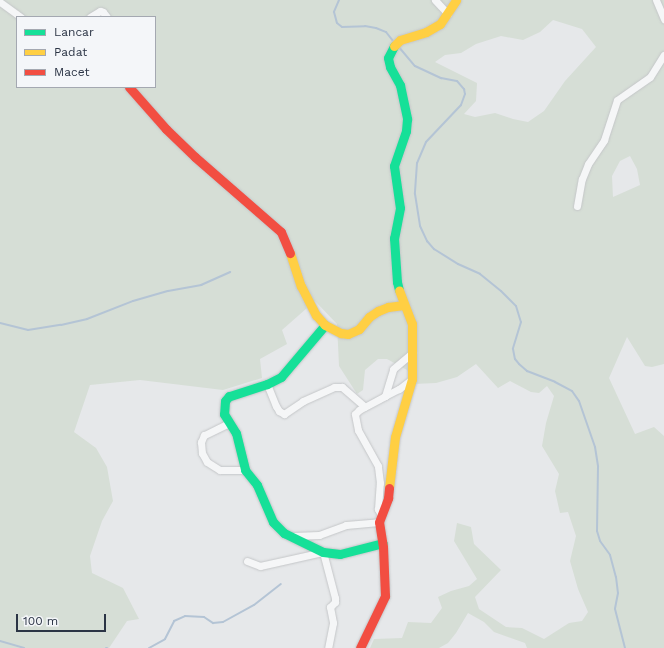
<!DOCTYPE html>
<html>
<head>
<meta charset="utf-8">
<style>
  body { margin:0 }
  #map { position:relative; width:664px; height:648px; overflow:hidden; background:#e6e8ea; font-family:"Work Sans",sans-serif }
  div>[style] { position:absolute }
  .green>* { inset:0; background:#d6ded6 }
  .stream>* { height:2px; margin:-1px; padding:0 1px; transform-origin:1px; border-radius:1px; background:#b4c4d5 }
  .roads { filter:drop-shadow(0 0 1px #c4c6c8) drop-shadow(0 0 1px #c4c6c8) }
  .street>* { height:7px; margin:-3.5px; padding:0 3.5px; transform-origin:3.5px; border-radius:3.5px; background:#f5f6f7 }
  .fast>* { height:9px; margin:-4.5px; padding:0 4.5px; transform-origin:4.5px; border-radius:4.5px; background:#16e098 }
  .slow>* { height:9px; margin:-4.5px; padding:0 4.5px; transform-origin:4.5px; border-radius:4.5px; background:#ffcf43 }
  .jam>* { height:9px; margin:-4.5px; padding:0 4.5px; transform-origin:4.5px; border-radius:4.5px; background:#f24e42 }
  span { translate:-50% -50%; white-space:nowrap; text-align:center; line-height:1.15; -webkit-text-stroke:3.5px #f4f6f9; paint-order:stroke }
  .legend { position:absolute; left:16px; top:16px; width:140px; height:72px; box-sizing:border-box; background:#f4f6f9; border:1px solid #a4a8b1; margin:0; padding:5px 7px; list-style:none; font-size:12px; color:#2b3445 }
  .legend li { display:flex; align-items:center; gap:8px; height:20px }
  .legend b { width:20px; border:1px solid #a4a8b1 }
  .scale { position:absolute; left:16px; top:614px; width:90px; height:18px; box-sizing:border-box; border:2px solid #2b3445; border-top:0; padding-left:5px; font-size:12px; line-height:14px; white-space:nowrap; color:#2b3445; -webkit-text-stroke:3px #f4f6f9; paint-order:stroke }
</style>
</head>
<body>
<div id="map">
  <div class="green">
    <div style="clip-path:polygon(evenodd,0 0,664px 0,664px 364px,652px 367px,645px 366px,627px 337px,609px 378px,635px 434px,654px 427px,664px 436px,664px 648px,527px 648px,525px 643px,494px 632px,484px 622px,468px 613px,456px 633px,448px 643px,439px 648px,370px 648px,374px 639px,402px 638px,408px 622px,431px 623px,442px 608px,438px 597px,451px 591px,469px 586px,477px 579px,454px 541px,457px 523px,471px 527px,474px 544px,501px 570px,475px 597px,479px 609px,506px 627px,522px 628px,544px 639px,569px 623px,582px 621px,588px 612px,578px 589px,570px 561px,576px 536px,568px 512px,560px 513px,555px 491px,559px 474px,542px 446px,546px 423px,554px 396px,547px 386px,539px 393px,531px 392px,510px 381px,498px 388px,476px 364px,457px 377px,436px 383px,414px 384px,407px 370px,387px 359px,378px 359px,365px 370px,363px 390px,357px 394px,339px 366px,337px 324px,315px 301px,282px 330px,287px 344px,260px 359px,262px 378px,223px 390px,140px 380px,90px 385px,74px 432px,96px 448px,107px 467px,113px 501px,102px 521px,90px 556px,92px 573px,123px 588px,139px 619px,127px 621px,109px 648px,0 648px,0 0,17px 17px,155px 17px,155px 87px,17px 87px,17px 17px,0 0,553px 20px,582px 29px,596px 47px,565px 81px,544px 111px,528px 122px,513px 119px,495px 113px,475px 117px,464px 114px,476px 101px,477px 83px,435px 62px,445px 55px,461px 53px,476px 44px,501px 36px,523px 40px,540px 32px,553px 20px,0 0,630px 156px,637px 169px,640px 185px,613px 197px,612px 176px,620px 161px,630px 156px)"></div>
  </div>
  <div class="stream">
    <div style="left:339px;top:0;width:13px;rotate:113deg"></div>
    <div style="left:334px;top:12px;width:11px;rotate:75deg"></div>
    <div style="left:337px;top:23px;width:6px;rotate:39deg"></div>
    <div style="left:342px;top:27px;width:23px;rotate:-2deg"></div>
    <div style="left:365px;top:26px;width:11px;rotate:10deg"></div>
    <div style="left:376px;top:28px;width:11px;rotate:22deg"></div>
    <div style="left:386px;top:32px;width:11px;rotate:52deg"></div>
    <div style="left:398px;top:46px;width:26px;rotate:50deg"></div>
    <div style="left:415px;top:66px;width:29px;rotate:25deg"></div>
    <div style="left:441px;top:78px;width:16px;rotate:11deg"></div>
    <div style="left:457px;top:81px;width:11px;rotate:49deg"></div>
    <div style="left:464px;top:89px;width:5px;rotate:79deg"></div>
    <div style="left:465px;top:94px;width:12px;rotate:110deg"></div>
    <div style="left:461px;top:105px;width:51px;rotate:133.4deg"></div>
    <div style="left:426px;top:142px;width:23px;rotate:113deg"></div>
    <div style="left:417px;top:163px;width:31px;rotate:94deg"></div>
    <div style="left:415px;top:194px;width:32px;rotate:81deg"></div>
    <div style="left:420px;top:226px;width:17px;rotate:65deg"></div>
    <div style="left:427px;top:241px;width:11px;rotate:49deg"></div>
    <div style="left:434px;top:249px;width:28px;rotate:32deg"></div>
    <div style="left:458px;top:264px;width:24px;rotate:24deg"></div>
    <div style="left:480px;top:274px;width:27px;rotate:39deg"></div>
    <div style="left:501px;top:291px;width:21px;rotate:45deg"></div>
    <div style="left:516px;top:306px;width:17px;rotate:73deg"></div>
    <div style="left:521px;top:322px;width:28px;rotate:107deg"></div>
    <div style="left:513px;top:349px;width:10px;rotate:79deg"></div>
    <div style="left:515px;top:359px;width:6px;rotate:51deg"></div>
    <div style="left:519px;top:364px;width:11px;rotate:41deg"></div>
    <div style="left:527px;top:371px;width:30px;rotate:21deg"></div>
    <div style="left:555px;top:382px;width:19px;rotate:28deg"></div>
    <div style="left:572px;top:391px;width:12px;rotate:55deg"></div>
    <div style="left:579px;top:401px;width:49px;rotate:70.8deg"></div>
    <div style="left:595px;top:447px;width:20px;rotate:81deg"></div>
    <div style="left:598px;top:467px;width:64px;rotate:90.9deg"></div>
    <div style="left:597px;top:531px;width:10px;rotate:73deg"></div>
    <div style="left:600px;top:541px;width:17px;rotate:54deg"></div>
    <div style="left:610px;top:555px;width:23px;rotate:75deg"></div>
    <div style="left:616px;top:577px;width:16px;rotate:83deg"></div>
    <div style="left:618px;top:593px;width:16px;rotate:101deg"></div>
    <div style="left:615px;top:609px;width:40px;rotate:75.6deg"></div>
    <div style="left:0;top:323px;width:29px;rotate:14deg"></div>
    <div style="left:28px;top:330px;width:33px;rotate:-9deg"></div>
    <div style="left:61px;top:325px;width:27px;rotate:-13deg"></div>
    <div style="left:87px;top:319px;width:49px;rotate:-21.4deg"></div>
    <div style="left:133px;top:301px;width:36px;rotate:-16deg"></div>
    <div style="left:168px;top:291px;width:34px;rotate:-10deg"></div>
    <div style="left:201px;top:285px;width:32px;rotate:-24deg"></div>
    <div style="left:0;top:641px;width:25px;rotate:16deg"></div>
    <div style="left:106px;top:648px;width:1px"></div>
    <div style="left:149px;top:648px;width:18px;rotate:-29deg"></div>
    <div style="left:165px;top:639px;width:20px;rotate:-63deg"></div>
    <div style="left:174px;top:621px;width:12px;rotate:-24deg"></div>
    <div style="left:185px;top:616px;width:19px;rotate:3deg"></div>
    <div style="left:204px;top:617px;width:11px;rotate:34deg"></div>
    <div style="left:213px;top:623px;width:10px;rotate:-6deg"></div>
    <div style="left:223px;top:622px;width:35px;rotate:-29deg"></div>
    <div style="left:254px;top:605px;width:34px;rotate:-38deg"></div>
  </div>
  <div class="roads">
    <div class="street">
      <div style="left:435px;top:0;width:19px;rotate:47deg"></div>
      <div style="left:656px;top:0;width:21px;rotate:67deg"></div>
      <div style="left:0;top:2px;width:26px;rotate:36deg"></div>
      <div style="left:90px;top:17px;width:12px;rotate:-31deg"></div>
      <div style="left:100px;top:11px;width:3px;rotate:18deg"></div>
      <div style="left:103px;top:12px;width:6px;rotate:51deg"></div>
      <div style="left:577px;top:206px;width:27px;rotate:-80deg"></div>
      <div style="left:582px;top:179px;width:16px;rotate:-68deg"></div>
      <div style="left:588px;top:164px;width:29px;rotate:-56deg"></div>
      <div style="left:604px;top:140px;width:42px;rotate:-72deg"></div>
      <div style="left:617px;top:100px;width:40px;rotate:-34.9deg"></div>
      <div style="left:650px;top:77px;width:26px;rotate:-58deg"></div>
      <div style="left:267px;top:384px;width:24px;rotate:68deg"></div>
      <div style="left:276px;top:406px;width:6px;rotate:59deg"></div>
      <div style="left:279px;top:411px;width:6px;rotate:31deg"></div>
      <div style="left:284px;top:414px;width:23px;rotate:-34deg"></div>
      <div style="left:303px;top:401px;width:34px;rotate:-24deg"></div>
      <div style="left:334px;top:387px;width:8px"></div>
      <div style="left:342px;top:387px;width:30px;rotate:41deg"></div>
      <div style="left:385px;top:396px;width:16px;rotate:-27deg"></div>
      <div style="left:399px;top:389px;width:16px;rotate:-38deg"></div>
      <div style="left:229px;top:423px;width:28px;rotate:154deg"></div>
      <div style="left:204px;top:435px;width:8px;rotate:113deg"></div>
      <div style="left:201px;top:442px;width:11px;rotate:85deg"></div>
      <div style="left:202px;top:453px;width:10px;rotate:61deg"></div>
      <div style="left:207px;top:462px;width:15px;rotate:32deg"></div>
      <div style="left:220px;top:470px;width:25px"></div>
      <div style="left:381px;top:515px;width:7px;rotate:-117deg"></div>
      <div style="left:378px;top:509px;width:26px;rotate:-86deg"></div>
      <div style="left:380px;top:483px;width:17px;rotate:-97deg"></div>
      <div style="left:378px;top:466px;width:41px;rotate:-119.1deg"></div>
      <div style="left:358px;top:430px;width:16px;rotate:-101deg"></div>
      <div style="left:355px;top:414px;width:6px;rotate:-45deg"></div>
      <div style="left:359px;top:410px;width:30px;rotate:-28deg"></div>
      <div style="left:385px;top:396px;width:28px;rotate:-73deg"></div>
      <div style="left:393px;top:369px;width:26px;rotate:-40deg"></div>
      <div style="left:293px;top:536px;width:26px;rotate:-2deg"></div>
      <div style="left:319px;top:535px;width:29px;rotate:-20deg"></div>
      <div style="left:346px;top:525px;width:33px;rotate:-5deg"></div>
      <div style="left:247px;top:561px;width:14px;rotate:21deg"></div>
      <div style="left:260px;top:566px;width:65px;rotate:-12.5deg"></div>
      <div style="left:323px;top:552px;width:48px;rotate:75.4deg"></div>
      <div style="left:335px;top:598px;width:4px;rotate:90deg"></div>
      <div style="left:335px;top:602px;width:7px;rotate:135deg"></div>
      <div style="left:330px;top:607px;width:16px;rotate:79deg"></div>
      <div style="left:333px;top:623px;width:25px;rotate:101deg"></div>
    </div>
    <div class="fast">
      <div style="left:394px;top:46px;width:13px;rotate:117deg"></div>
      <div style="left:388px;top:58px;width:9px;rotate:77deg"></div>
      <div style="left:390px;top:67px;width:21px;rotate:61deg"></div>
      <div style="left:400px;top:85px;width:35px;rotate:78deg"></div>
      <div style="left:407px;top:119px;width:12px;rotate:95deg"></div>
      <div style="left:406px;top:131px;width:37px;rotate:109deg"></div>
      <div style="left:394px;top:166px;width:42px;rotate:81.9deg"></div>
      <div style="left:400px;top:208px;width:31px;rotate:101deg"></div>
      <div style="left:394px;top:238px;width:44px;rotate:86.1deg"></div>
      <div style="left:397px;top:282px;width:8px;rotate:76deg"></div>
      <div style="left:325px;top:325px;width:68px;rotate:130.2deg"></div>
      <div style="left:281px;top:377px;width:16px;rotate:153deg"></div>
      <div style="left:267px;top:384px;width:40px;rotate:162deg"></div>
      <div style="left:229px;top:396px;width:6px;rotate:129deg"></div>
      <div style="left:225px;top:401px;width:13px;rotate:94deg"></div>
      <div style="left:224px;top:414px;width:22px;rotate:58deg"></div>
      <div style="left:236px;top:433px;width:38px;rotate:76deg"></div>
      <div style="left:245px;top:470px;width:19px;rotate:51deg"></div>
      <div style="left:257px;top:485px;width:40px;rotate:66.6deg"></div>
      <div style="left:273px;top:522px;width:16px;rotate:45deg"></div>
      <div style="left:284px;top:533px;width:43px;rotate:26deg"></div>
      <div style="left:323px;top:552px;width:17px;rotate:7deg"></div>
      <div style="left:340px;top:554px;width:44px;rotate:-14.3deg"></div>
    </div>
    <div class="slow">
      <div style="left:394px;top:46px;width:8px;rotate:-45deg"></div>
      <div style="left:400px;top:40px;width:27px;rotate:-17deg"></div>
      <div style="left:426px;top:32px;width:16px;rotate:-30deg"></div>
      <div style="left:440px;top:24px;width:29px;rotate:-56deg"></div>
      <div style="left:290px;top:253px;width:35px;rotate:72deg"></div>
      <div style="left:301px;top:286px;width:33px;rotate:63deg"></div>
      <div style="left:316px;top:315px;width:13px;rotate:48deg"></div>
      <div style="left:325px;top:325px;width:18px;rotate:27deg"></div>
      <div style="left:341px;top:333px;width:7px;rotate:8deg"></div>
      <div style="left:348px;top:334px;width:12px;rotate:-24deg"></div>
      <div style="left:359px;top:329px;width:16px;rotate:-50deg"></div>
      <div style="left:369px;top:317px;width:11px;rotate:-34deg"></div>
      <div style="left:378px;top:311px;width:11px;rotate:-22deg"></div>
      <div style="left:388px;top:307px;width:16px;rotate:-7deg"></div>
      <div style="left:389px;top:488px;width:51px;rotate:-83.3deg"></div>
      <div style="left:395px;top:437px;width:60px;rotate:-73.7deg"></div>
      <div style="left:412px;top:379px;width:55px;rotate:-90deg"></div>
      <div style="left:412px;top:324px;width:36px;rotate:-111deg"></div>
    </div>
    <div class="jam">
      <div style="left:129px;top:87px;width:56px;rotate:48.6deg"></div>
      <div style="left:166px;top:129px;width:40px;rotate:44deg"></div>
      <div style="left:195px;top:157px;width:114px;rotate:41.1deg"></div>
      <div style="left:281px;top:232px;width:23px;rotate:67deg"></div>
      <div style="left:360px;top:648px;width:58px;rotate:-64.3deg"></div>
      <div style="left:385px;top:596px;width:49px;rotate:-92.3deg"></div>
      <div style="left:383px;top:547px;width:25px;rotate:-99deg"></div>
      <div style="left:379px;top:522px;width:26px;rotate:-69deg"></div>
      <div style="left:388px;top:498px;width:10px;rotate:-84deg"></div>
    </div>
  </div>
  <ul class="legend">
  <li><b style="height:5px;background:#16e098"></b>Lancar</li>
  <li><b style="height:5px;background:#ffcf43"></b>Padat</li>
  <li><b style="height:5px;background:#f24e42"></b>Macet</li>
  </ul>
  <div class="scale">100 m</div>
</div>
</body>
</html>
